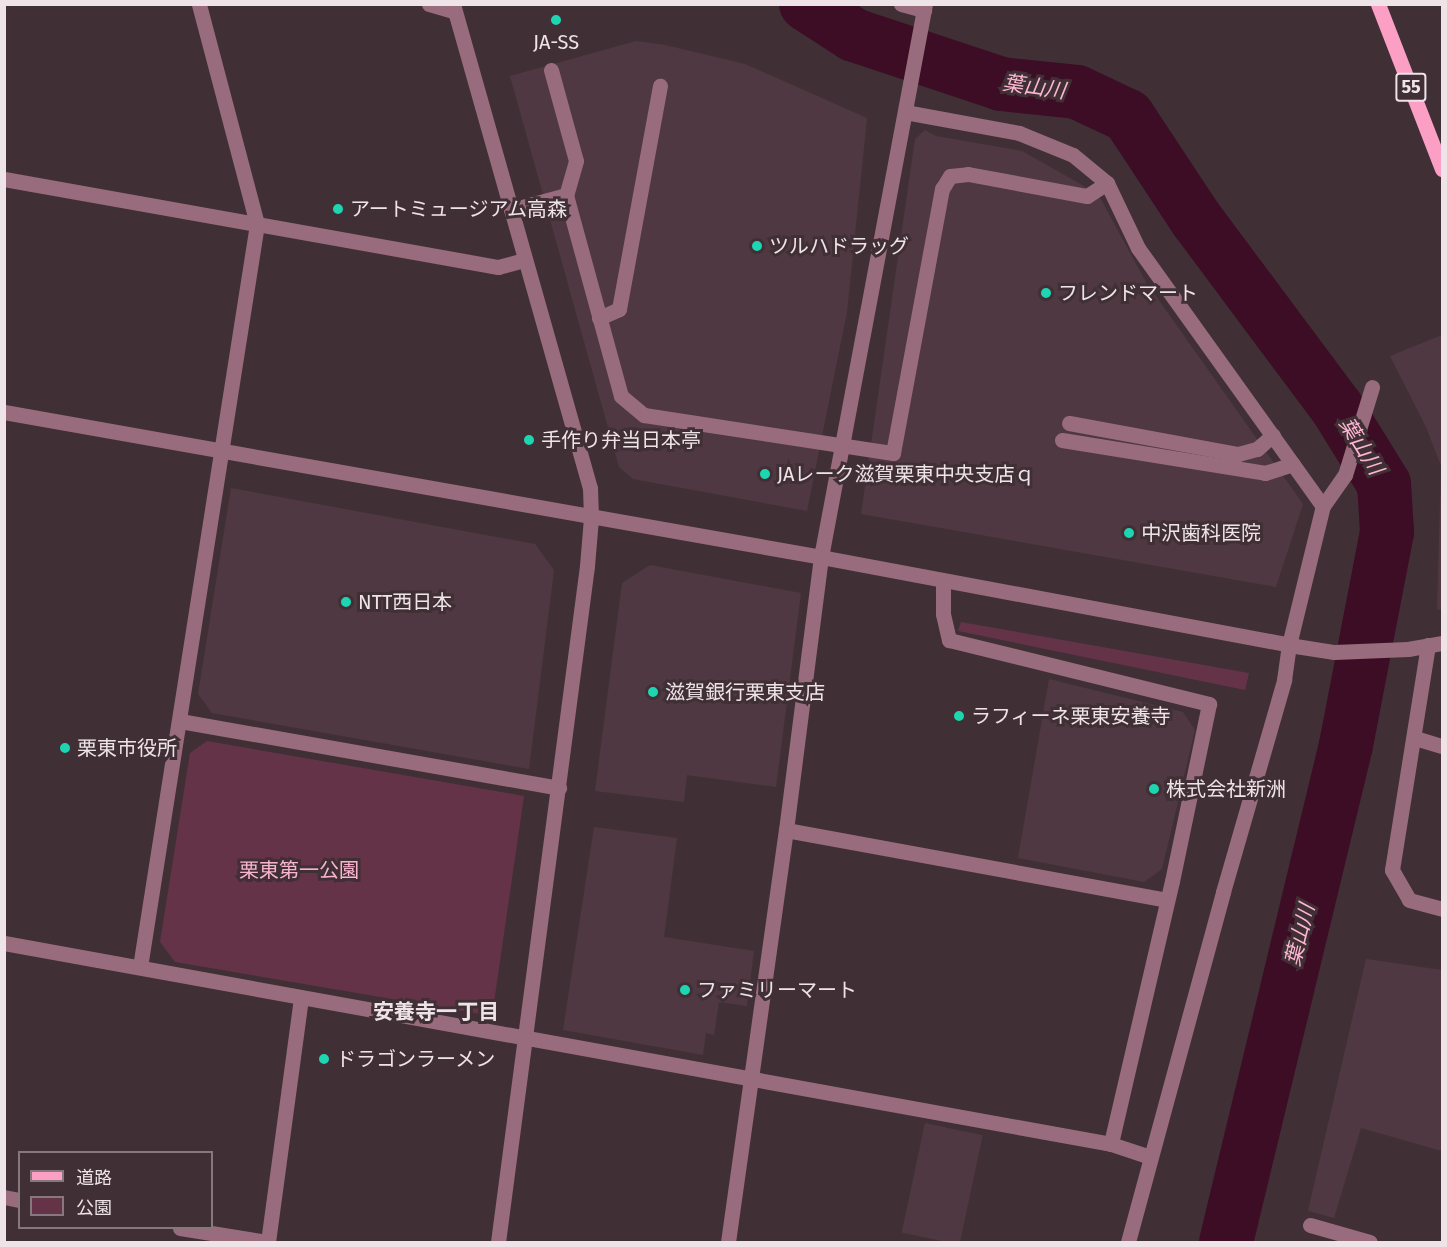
<!DOCTYPE html>
<html>
<head>
<meta charset="utf-8">
<style>
  body { margin:0 }
  #map { position:relative; width:1447px; height:1247px; overflow:hidden; background:#403036; font-family:"Fira Sans","Noto Sans JP",sans-serif }
  div>[style] { position:absolute }
  .built>* { inset:0; background:#4f3841; transform-origin:0 0 }
  .green>* { inset:0; background:#643348 }
  .river>* { height:54px; margin:-27px; padding:0 27px; transform-origin:27px; border-radius:27px; background:#3d0d25 }
  .minor>* { height:15px; margin:-7.5px; padding:0 7.5px; transform-origin:7.5px; border-radius:7.5px; background:#996c7d }
  .major>* { height:15px; margin:-7.5px; padding:0 7.5px; transform-origin:7.5px; border-radius:7.5px; background:#fb9fc5 }
  .dots>* { width:16px; height:16px; translate:-50% -50%; box-sizing:border-box; border:3px solid #403036; border-radius:50% }
  span { translate:-50% -50%; white-space:nowrap; text-align:center; line-height:1.15; -webkit-text-stroke:6px #403036; paint-order:stroke }
  .shield-label span { padding:2px 4px; background:#403036; border:2px solid; border-radius:4px; -webkit-text-stroke-width:0 }
  .shield-label { font-size:18px; color:#eee4e7; font-weight:700 }
  .poi-label { font-size:20px; color:#eee4e7 }
  .left { translate:0 -50%; text-align:left }
  .park-label { font-size:20px; color:#f8b3ce }
  .water-label { font-size:21px; color:#fcb6d1; font-style:italic }
  .neighbourhood-label { font-size:21px; color:#eee4e7; font-weight:700 }
  .frame { position:absolute; inset:0; border:6px solid #eee4e7; pointer-events:none }
  .legend { position:absolute; left:18px; top:1151px; width:195px; height:78px; box-sizing:border-box; background:#403036; border:2px solid #86787d; margin:0; padding:8px 10px; list-style:none; font-size:18px; color:#eee4e7 }
  .legend li { display:flex; align-items:center; gap:12px; height:30px }
  .legend b { width:30px; border:2px solid #86787d }
</style>
</head>
<body>
<div id="map">
  <div class="built">
    <div style="clip-path:polygon(636px 41px,665px 45px,745px 64px,867px 118px,847px 312px,807px 511px,633px 479px,619px 467px,510px 76px)"></div>
    <div style="clip-path:polygon(925px 130px,936px 136px,1022px 151px,1098px 194px,1146px 282px,1303px 504px,1276px 587px,861px 514px,915px 139px)"></div>
    <div style="clip-path:polygon(1442px 335px,1442px 609px,1437px 610px,1441px 466px,1426px 427px,1390px 356px)"></div>
    <div style="clip-path:polygon(231px 488px,535px 544px,554px 570px,529px 769px,212px 713px,198px 694px)"></div>
    <div style="clip-path:polygon(650px 565px,801px 593px,776px 787px,687px 775px,684px 802px,595px 791px,622px 583px)"></div>
    <div style="clip-path:polygon(1049px 679px,1183px 712px,1195px 730px,1162px 869px,1144px 882px,1018px 858px)"></div>
    <div style="clip-path:polygon(594px 827px,677px 838px,664px 937px,754px 951px,747px 1006px,719px 1002px,714px 1035px,706px 1033px,703px 1055px,563px 1030px)"></div>
    <div style="clip-path:polygon(1366px 959px,1442px 970px,1442px 1151px,1361px 1128px,1334px 1218px,1308px 1211px)"></div>
    <div style="left:925px;top:1123px;width:59px;height:112px;rotate:12deg"></div>
  </div>
  <div class="green">
    <div style="clip-path:polygon(961px 622px,1249px 673px,1245px 690px,958px 631px)"></div>
    <div style="clip-path:polygon(207px 741px,524px 796px,492px 1016px,175px 962px,160px 942px,190px 753px)"></div>
  </div>
  <div class="river">
    <div style="left:806px;top:4px;width:57px;rotate:32.9deg"></div>
    <div style="left:854px;top:35px;width:155px;rotate:18.4deg"></div>
    <div style="left:1001px;top:84px;width:76px;rotate:6deg"></div>
    <div style="left:1077px;top:92px;width:56px;rotate:25.2deg"></div>
    <div style="left:1128px;top:116px;width:123px;rotate:56.6deg"></div>
    <div style="left:1196px;top:219px;width:236px;rotate:53.3deg"></div>
    <div style="left:1337px;top:408px;width:89px;rotate:58.3deg"></div>
    <div style="left:1384px;top:484px;width:48px;rotate:86.4deg"></div>
    <div style="left:1387px;top:532px;width:217px;rotate:100.9deg"></div>
    <div style="left:1346px;top:745px;width:511px;rotate:103.57deg"></div>
  </div>
  <div class="minor">
    <div style="left:429px;top:4px;width:26px;rotate:16deg"></div>
    <div style="left:453px;top:4px;width:503px;rotate:74.2deg"></div>
    <div style="left:590px;top:488px;width:30px;rotate:88deg"></div>
    <div style="left:591px;top:518px;width:48px;rotate:94.8deg"></div>
    <div style="left:587px;top:566px;width:682px;rotate:97.5deg"></div>
    <div style="left:901px;top:4px;width:24px;rotate:15deg"></div>
    <div style="left:551px;top:70px;width:94px;rotate:74.6deg"></div>
    <div style="left:576px;top:161px;width:35px;rotate:106deg"></div>
    <div style="left:905px;top:112px;width:116px;rotate:10.4deg"></div>
    <div style="left:1019px;top:133px;width:58px;rotate:22.2deg"></div>
    <div style="left:1073px;top:155px;width:44px;rotate:39.5deg"></div>
    <div style="left:1107px;top:183px;width:72px;rotate:64.5deg"></div>
    <div style="left:1138px;top:248px;width:317px;rotate:54.4deg"></div>
    <div style="left:4px;top:179px;width:502px;rotate:10.1deg"></div>
    <div style="left:498px;top:267px;width:28px;rotate:-15deg"></div>
    <div style="left:511px;top:210px;width:57px;rotate:-15.3deg"></div>
    <div style="left:566px;top:195px;width:208px;rotate:74.7deg"></div>
    <div style="left:621px;top:396px;width:30px;rotate:40deg"></div>
    <div style="left:644px;top:415px;width:252px;rotate:8.7deg"></div>
    <div style="left:893px;top:453px;width:269px;rotate:-79.5deg"></div>
    <div style="left:942px;top:189px;width:15px;rotate:-58deg"></div>
    <div style="left:950px;top:176px;width:18px;rotate:-6deg"></div>
    <div style="left:968px;top:174px;width:121px;rotate:10.5deg"></div>
    <div style="left:1087px;top:196px;width:24px;rotate:-33deg"></div>
    <div style="left:599px;top:318px;width:22px;rotate:-24deg"></div>
    <div style="left:619px;top:309px;width:227px;rotate:-79.6deg"></div>
    <div style="left:4px;top:412px;width:830px;rotate:10.06deg"></div>
    <div style="left:821px;top:557px;width:476px;rotate:10.6deg"></div>
    <div style="left:1289px;top:645px;width:46px;rotate:8.8deg"></div>
    <div style="left:1334px;top:652px;width:74px;rotate:-2.3deg"></div>
    <div style="left:1408px;top:649px;width:35px;rotate:-10deg"></div>
    <div style="left:1069px;top:423px;width:172px;rotate:10.4deg"></div>
    <div style="left:1238px;top:454px;width:20px;rotate:-15deg"></div>
    <div style="left:1257px;top:449px;width:21px;rotate:-41deg"></div>
    <div style="left:1062px;top:440px;width:206px;rotate:9.2deg"></div>
    <div style="left:1265px;top:473px;width:29px;rotate:-18deg"></div>
    <div style="left:943px;top:582px;width:32px;rotate:90deg"></div>
    <div style="left:943px;top:614px;width:27px;rotate:77deg"></div>
    <div style="left:949px;top:640px;width:268px;rotate:13.8deg"></div>
    <div style="left:1209px;top:704px;width:181px;rotate:101.8deg"></div>
    <div style="left:1172px;top:881px;width:270px;rotate:103.1deg"></div>
    <div style="left:1428px;top:645px;width:228px;rotate:99.1deg"></div>
    <div style="left:1392px;top:870px;width:34px;rotate:60deg"></div>
    <div style="left:1409px;top:900px;width:34px;rotate:15deg"></div>
    <div style="left:180px;top:721px;width:385px;rotate:10deg"></div>
    <div style="left:1415px;top:738px;width:28px;rotate:17deg"></div>
    <div style="left:786px;top:830px;width:387px;rotate:10.4deg"></div>
    <div style="left:4px;top:943px;width:1125px;rotate:10.29deg"></div>
    <div style="left:1111px;top:1144px;width:41px;rotate:18.4deg"></div>
    <div style="left:140px;top:967px;width:752px;rotate:-81.05deg"></div>
    <div style="left:257px;top:224px;width:228px;rotate:-104.8deg"></div>
    <div style="left:4px;top:1197px;width:16px;rotate:11deg"></div>
    <div style="left:1310px;top:1225px;width:62px;rotate:15.8deg"></div>
    <div style="left:180px;top:1228px;width:88px;rotate:9.1deg"></div>
    <div style="left:268px;top:1242px;width:247px;rotate:-82.3deg"></div>
    <div style="left:728px;top:1242px;width:416px;rotate:-82deg"></div>
    <div style="left:786px;top:830px;width:275px;rotate:-82.7deg"></div>
    <div style="left:821px;top:557px;width:563px;rotate:-79.35deg"></div>
    <div style="left:1128px;top:1242px;width:363px;rotate:-74.8deg"></div>
    <div style="left:1223px;top:892px;width:221px;rotate:-73.9deg"></div>
    <div style="left:1284px;top:680px;width:35px;rotate:-82deg"></div>
    <div style="left:1289px;top:645px;width:143px;rotate:-76.3deg"></div>
    <div style="left:1323px;top:506px;width:38px;rotate:-55deg"></div>
    <div style="left:1345px;top:475px;width:92px;rotate:-72.9deg"></div>
  </div>
  <div class="major">
    <div style="left:1378px;top:4px;width:177px;rotate:68.8deg"></div>
  </div>
  <div class="dots">
    <div style="left:556px;top:20px;background:#1ed5b1"></div>
    <div style="left:338px;top:209px;background:#1ed5b1"></div>
    <div style="left:757px;top:246px;background:#1ed5b1"></div>
    <div style="left:1046px;top:293px;background:#1ed5b1"></div>
    <div style="left:529px;top:440px;background:#1ed5b1"></div>
    <div style="left:765px;top:474px;background:#1ed5b1"></div>
    <div style="left:1129px;top:533px;background:#1ed5b1"></div>
    <div style="left:346px;top:602px;background:#1ed5b1"></div>
    <div style="left:653px;top:692px;background:#1ed5b1"></div>
    <div style="left:959px;top:716px;background:#1ed5b1"></div>
    <div style="left:65px;top:748px;background:#1ed5b1"></div>
    <div style="left:1154px;top:789px;background:#1ed5b1"></div>
    <div style="left:685px;top:990px;background:#1ed5b1"></div>
    <div style="left:324px;top:1059px;background:#1ed5b1"></div>
  </div>
  <div class="shield-label">
    <span style="left:1411px;top:87px">55</span>
  </div>
  <div class="poi-label">
    <span style="left:556px;top:42px">JA-SS</span>
    <span class="left" style="left:350px;top:209px">アートミュージアム高森</span>
    <span class="left" style="left:769px;top:246px">ツルハドラッグ</span>
    <span class="left" style="left:1058px;top:293px">フレンドマート</span>
    <span class="left" style="left:541px;top:440px">手作り弁当日本亭</span>
    <span class="left" style="left:777px;top:474px">JAレーク滋賀栗東中央支店ｑ</span>
    <span class="left" style="left:1141px;top:533px">中沢歯科医院</span>
    <span class="left" style="left:358px;top:602px">NTT西日本</span>
    <span class="left" style="left:665px;top:692px">滋賀銀行栗東支店</span>
    <span class="left" style="left:971px;top:716px">ラフィーネ栗東安養寺</span>
    <span class="left" style="left:77px;top:748px">栗東市役所</span>
    <span class="left" style="left:1166px;top:789px">株式会社新洲</span>
    <span class="left" style="left:697px;top:990px">ファミリーマート</span>
    <span class="left" style="left:336px;top:1059px">ドラゴンラーメン</span>
  </div>
  <div class="park-label">
    <span style="left:299px;top:870px">栗東第一公園</span>
  </div>
  <div class="water-label">
    <span style="left:1034px;top:87px;rotate:8deg">葉山川</span>
    <span style="left:1361px;top:446px;rotate:58deg">葉山川</span>
    <span style="left:1300px;top:935px;rotate:-76deg">葉山川</span>
  </div>
  <div class="neighbourhood-label">
    <span style="left:436px;top:1012px">安養寺一丁目</span>
  </div>
  <div class="frame"></div>
  <ul class="legend">
  <li><b style="height:8px;background:#fb9fc5"></b>道路</li>
  <li><b style="height:16px;background:#643348"></b>公園</li>
  </ul>
</div>
</body>
</html>
